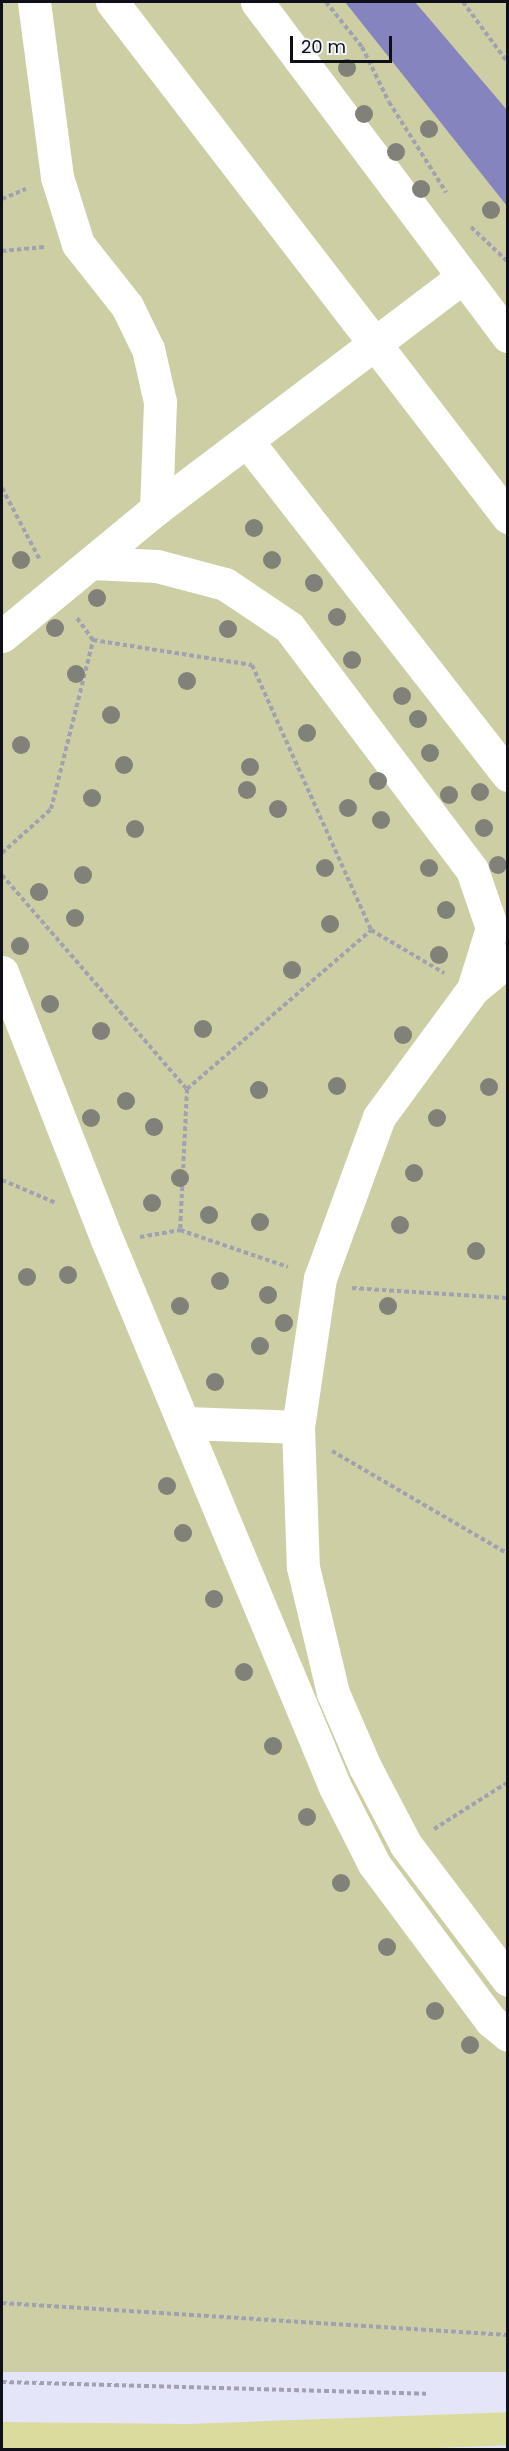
<!DOCTYPE html>
<html>
<head>
<meta charset="utf-8">
<style>
  body { margin:0 }
  #map { position:relative; width:509px; height:2451px; overflow:hidden; background:#e5e5fa; font-family:Poppins,sans-serif }
  div>[style] { position:absolute }
  .green>* { inset:0; background:#cdcea3; transform-origin:0 0 }
  .water>* { inset:0; background:#8584bf }
  .path>* { height:4px; margin-top:-2px; transform-origin:0; background:repeating-linear-gradient(90deg,#a1a1b2 0 4.5px,transparent 0 7.5px) }
  .minor>* { height:33px; margin:-16.5px; padding:0 16.5px; transform-origin:16.5px; border-radius:16.5px; background:#fff }
  .major>* { height:33px; margin:-16.5px; padding:0 16.5px; transform-origin:16.5px; border-radius:16.5px; background:#dbdb9e }
  .trees>* { width:18px; height:18px; margin:-9px; border-radius:50%; background:#81817a }
  span { translate:-50% -50%; white-space:nowrap; text-align:center; line-height:1.15; -webkit-text-stroke:5px #f4f4fb; paint-order:stroke }
  .frame { position:absolute; inset:0; border:3px solid #0f0f1a; pointer-events:none }
  .scale { position:absolute; left:290px; top:36px; width:102px; height:27px; box-sizing:border-box; border:3px solid #0f0f1a; border-top:0; padding-left:8px; font-size:18px; line-height:21px; white-space:nowrap; color:#0f0f1a; -webkit-text-stroke:4px #f4f4fb; paint-order:stroke }
</style>
</head>
<body>
<div id="map">
  <div class="green">
    <div style="left:2px;top:2px;width:505px;height:2370px"></div>
  </div>
  <div class="water">
    <div style="clip-path:polygon(345px 2px,415px 2px,507px 110px,507px 206px)"></div>
  </div>
  <div class="path">
    <div style="left:326px;top:2px;width:58px;rotate:51.3deg"></div>
    <div style="left:362px;top:47px;width:61px;rotate:63.9deg"></div>
    <div style="left:389px;top:102px;width:107px;rotate:57.7deg"></div>
    <div style="left:463px;top:2px;width:76px;rotate:53.6deg"></div>
    <div style="left:2px;top:199px;width:26px;rotate:-23deg"></div>
    <div style="left:471px;top:227px;width:51px;rotate:43.4deg"></div>
    <div style="left:2px;top:251px;width:42px;rotate:-5.4deg"></div>
    <div style="left:2px;top:488px;width:81px;rotate:62.2deg"></div>
    <div style="left:93px;top:640px;width:161px;rotate:8.9deg"></div>
    <div style="left:252px;top:665px;width:290px;rotate:65.8deg"></div>
    <div style="left:371px;top:930px;width:85px;rotate:30.5deg"></div>
    <div style="left:2px;top:853px;width:66px;rotate:-41.9deg"></div>
    <div style="left:51px;top:809px;width:174px;rotate:-76deg"></div>
    <div style="left:93px;top:640px;width:29px;rotate:-126deg"></div>
    <div style="left:2px;top:875px;width:283px;rotate:49.2deg"></div>
    <div style="left:187px;top:1089px;width:141px;rotate:92.8deg"></div>
    <div style="left:187px;top:1089px;width:243px;rotate:-40.8deg"></div>
    <div style="left:2px;top:1180px;width:59px;rotate:23.1deg"></div>
    <div style="left:140px;top:1237px;width:41px;rotate:-9.9deg"></div>
    <div style="left:180px;top:1230px;width:114px;rotate:18.9deg"></div>
    <div style="left:352px;top:1288px;width:156px;rotate:3.7deg"></div>
    <div style="left:332px;top:1451px;width:204px;rotate:30.3deg"></div>
    <div style="left:434px;top:1829px;width:88px;rotate:-32.4deg"></div>
    <div style="left:2px;top:2303px;width:507px;rotate:3.62deg"></div>
    <div style="left:2px;top:2382px;width:425px;rotate:1.6deg"></div>
  </div>
  <div class="minor">
    <div style="left:34px;top:2px;width:177px;rotate:82.5deg"></div>
    <div style="left:57px;top:177px;width:70px;rotate:72.6deg"></div>
    <div style="left:78px;top:244px;width:79px;rotate:51.7deg"></div>
    <div style="left:127px;top:306px;width:48px;rotate:64deg"></div>
    <div style="left:148px;top:349px;width:54px;rotate:77.2deg"></div>
    <div style="left:160px;top:402px;width:107px;rotate:92.1deg"></div>
    <div style="left:112px;top:2px;width:650px;rotate:52.44deg"></div>
    <div style="left:257px;top:2px;width:418px;rotate:53.1deg"></div>
    <div style="left:247px;top:441px;width:424px;rotate:52deg"></div>
    <div style="left:91px;top:563px;width:66px;rotate:2.6deg"></div>
    <div style="left:157px;top:566px;width:70px;rotate:14.8deg"></div>
    <div style="left:225px;top:584px;width:77px;rotate:33.9deg"></div>
    <div style="left:289px;top:627px;width:304px;rotate:53deg"></div>
    <div style="left:472px;top:870px;width:61px;rotate:71deg"></div>
    <div style="left:492px;top:928px;width:64px;rotate:107.3deg"></div>
    <div style="left:2px;top:636px;width:200px;rotate:-39.5deg"></div>
    <div style="left:156px;top:509px;width:385px;rotate:-37.1deg"></div>
    <div style="left:508px;top:960px;width:45px;rotate:140.4deg"></div>
    <div style="left:473px;top:989px;width:159px;rotate:126.3deg"></div>
    <div style="left:379px;top:1117px;width:171px;rotate:110.1deg"></div>
    <div style="left:320px;top:1278px;width:151px;rotate:98.4deg"></div>
    <div style="left:298px;top:1427px;width:140px;rotate:88deg"></div>
    <div style="left:303px;top:1567px;width:130px;rotate:76.6deg"></div>
    <div style="left:333px;top:1693px;width:81px;rotate:66.6deg"></div>
    <div style="left:365px;top:1767px;width:88px;rotate:62.3deg"></div>
    <div style="left:406px;top:1845px;width:169px;rotate:52.9deg"></div>
    <div style="left:2px;top:972px;width:290px;rotate:68.6deg"></div>
    <div style="left:108px;top:1242px;width:590px;rotate:67.39deg"></div>
    <div style="left:335px;top:1787px;width:86px;rotate:63.1deg"></div>
    <div style="left:374px;top:1864px;width:196px;rotate:53.3deg"></div>
    <div style="left:491px;top:2021px;width:22px;rotate:39deg"></div>
    <div style="left:186px;top:1423px;width:112px;rotate:2deg"></div>
  </div>
  <div class="major">
    <div style="left:2px;top:2438px;width:186px;rotate:0.6deg"></div>
    <div style="left:188px;top:2440px;width:320px;rotate:-2.1deg"></div>
  </div>
  <div class="trees">
    <div style="left:347px;top:68px"></div>
    <div style="left:364px;top:114px"></div>
    <div style="left:429px;top:129px"></div>
    <div style="left:396px;top:152px"></div>
    <div style="left:421px;top:189px"></div>
    <div style="left:491px;top:210px"></div>
    <div style="left:254px;top:528px"></div>
    <div style="left:21px;top:560px"></div>
    <div style="left:272px;top:560px"></div>
    <div style="left:314px;top:583px"></div>
    <div style="left:97px;top:598px"></div>
    <div style="left:337px;top:617px"></div>
    <div style="left:55px;top:628px"></div>
    <div style="left:228px;top:629px"></div>
    <div style="left:352px;top:660px"></div>
    <div style="left:76px;top:674px"></div>
    <div style="left:187px;top:681px"></div>
    <div style="left:402px;top:696px"></div>
    <div style="left:111px;top:715px"></div>
    <div style="left:418px;top:719px"></div>
    <div style="left:307px;top:733px"></div>
    <div style="left:21px;top:745px"></div>
    <div style="left:430px;top:753px"></div>
    <div style="left:124px;top:765px"></div>
    <div style="left:250px;top:767px"></div>
    <div style="left:378px;top:781px"></div>
    <div style="left:247px;top:790px"></div>
    <div style="left:480px;top:792px"></div>
    <div style="left:449px;top:795px"></div>
    <div style="left:92px;top:798px"></div>
    <div style="left:348px;top:808px"></div>
    <div style="left:278px;top:809px"></div>
    <div style="left:381px;top:820px"></div>
    <div style="left:484px;top:828px"></div>
    <div style="left:135px;top:829px"></div>
    <div style="left:498px;top:865px"></div>
    <div style="left:325px;top:868px"></div>
    <div style="left:429px;top:868px"></div>
    <div style="left:83px;top:875px"></div>
    <div style="left:39px;top:892px"></div>
    <div style="left:446px;top:910px"></div>
    <div style="left:75px;top:918px"></div>
    <div style="left:330px;top:924px"></div>
    <div style="left:20px;top:946px"></div>
    <div style="left:439px;top:955px"></div>
    <div style="left:292px;top:970px"></div>
    <div style="left:50px;top:1004px"></div>
    <div style="left:203px;top:1029px"></div>
    <div style="left:101px;top:1031px"></div>
    <div style="left:403px;top:1035px"></div>
    <div style="left:337px;top:1086px"></div>
    <div style="left:489px;top:1087px"></div>
    <div style="left:259px;top:1090px"></div>
    <div style="left:126px;top:1101px"></div>
    <div style="left:91px;top:1118px"></div>
    <div style="left:437px;top:1118px"></div>
    <div style="left:154px;top:1127px"></div>
    <div style="left:414px;top:1173px"></div>
    <div style="left:180px;top:1178px"></div>
    <div style="left:152px;top:1203px"></div>
    <div style="left:209px;top:1215px"></div>
    <div style="left:260px;top:1222px"></div>
    <div style="left:400px;top:1225px"></div>
    <div style="left:476px;top:1251px"></div>
    <div style="left:68px;top:1275px"></div>
    <div style="left:27px;top:1277px"></div>
    <div style="left:220px;top:1281px"></div>
    <div style="left:268px;top:1295px"></div>
    <div style="left:180px;top:1306px"></div>
    <div style="left:388px;top:1306px"></div>
    <div style="left:284px;top:1323px"></div>
    <div style="left:260px;top:1346px"></div>
    <div style="left:215px;top:1382px"></div>
    <div style="left:167px;top:1486px"></div>
    <div style="left:183px;top:1533px"></div>
    <div style="left:214px;top:1599px"></div>
    <div style="left:244px;top:1672px"></div>
    <div style="left:273px;top:1746px"></div>
    <div style="left:307px;top:1817px"></div>
    <div style="left:341px;top:1883px"></div>
    <div style="left:387px;top:1947px"></div>
    <div style="left:435px;top:2011px"></div>
    <div style="left:470px;top:2045px"></div>
  </div>
  <div class="frame"></div>
  <div class="scale">20 m</div>
</div>
</body>
</html>
